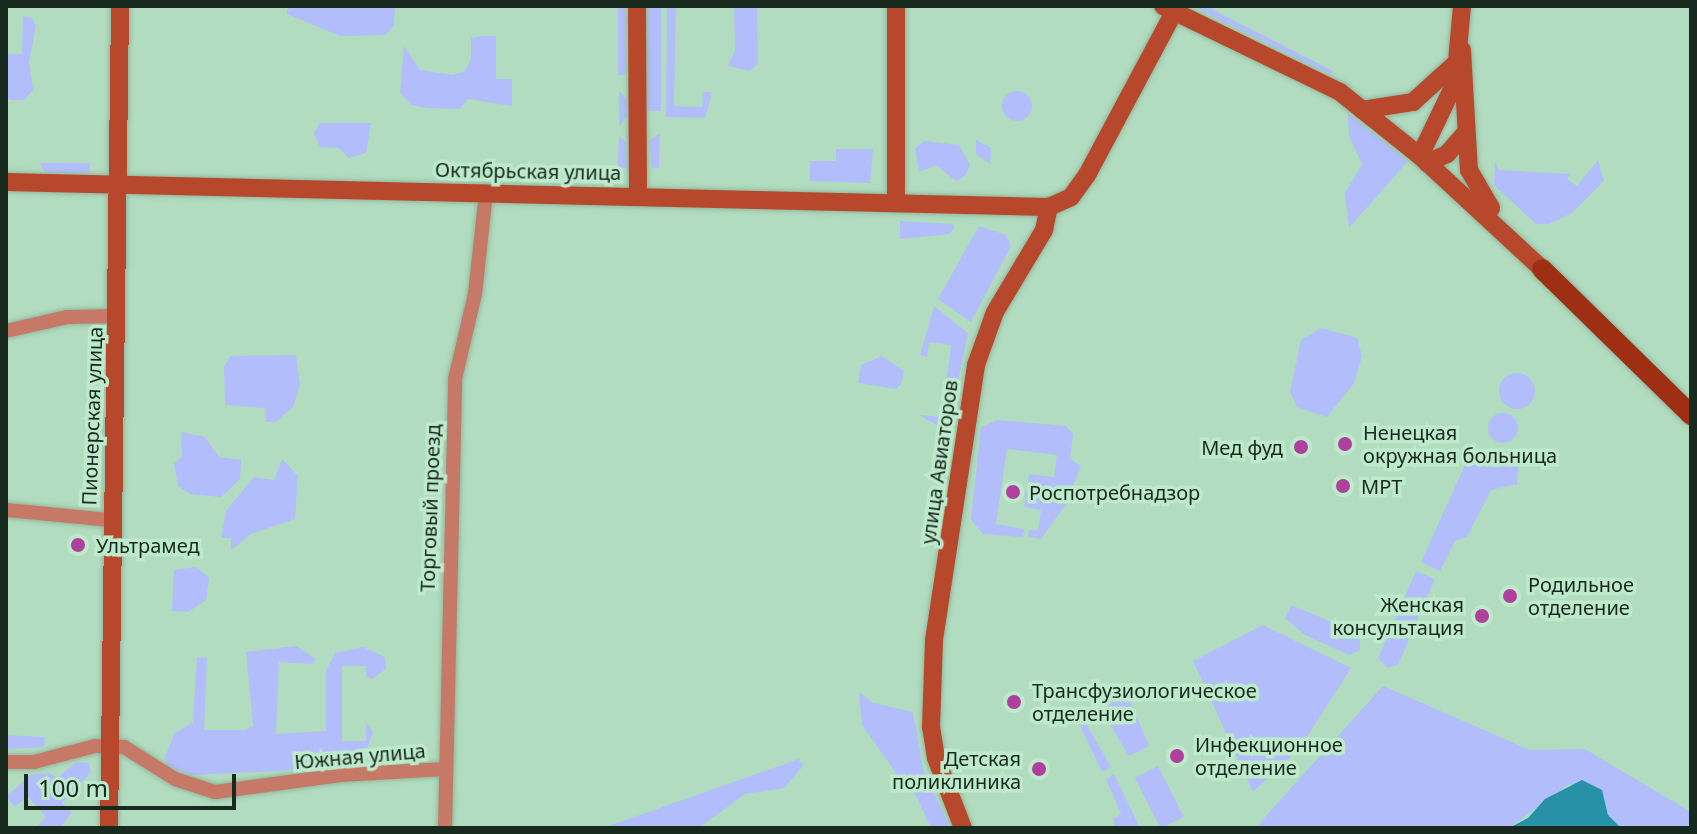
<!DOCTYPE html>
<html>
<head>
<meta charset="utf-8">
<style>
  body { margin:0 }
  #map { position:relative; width:1697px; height:834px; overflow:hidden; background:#b1dcbf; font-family:"Noto Sans",sans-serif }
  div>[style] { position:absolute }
  .green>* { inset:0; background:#b1befb; transform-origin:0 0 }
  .round { border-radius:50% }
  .water>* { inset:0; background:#2691a7 }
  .roads { filter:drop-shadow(0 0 2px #92b89f) drop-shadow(0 0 2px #92b89f) }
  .street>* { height:14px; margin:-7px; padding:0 7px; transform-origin:7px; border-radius:7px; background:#c57966 }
  .secondary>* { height:18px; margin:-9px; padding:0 9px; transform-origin:9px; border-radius:9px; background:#b8482c }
  .primary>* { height:20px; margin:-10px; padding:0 10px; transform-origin:10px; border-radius:10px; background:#9e2f12 }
  .dots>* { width:22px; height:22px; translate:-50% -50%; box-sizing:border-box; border:4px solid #beeacc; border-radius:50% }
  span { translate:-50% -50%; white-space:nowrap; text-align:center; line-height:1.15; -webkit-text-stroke:7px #beeacc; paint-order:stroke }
  .street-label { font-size:20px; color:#18291e }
  .poi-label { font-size:20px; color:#18291e }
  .left { translate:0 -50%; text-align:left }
  .right { translate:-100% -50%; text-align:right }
  .frame { position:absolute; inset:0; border:8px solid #18291e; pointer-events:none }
  .scale { position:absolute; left:24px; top:774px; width:212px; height:36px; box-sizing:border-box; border:4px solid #18291e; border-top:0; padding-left:10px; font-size:24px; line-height:28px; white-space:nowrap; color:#18291e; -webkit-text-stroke:6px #beeacc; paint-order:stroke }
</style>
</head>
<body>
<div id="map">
  <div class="green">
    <div style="clip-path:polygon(288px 6px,395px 6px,394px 26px,385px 35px,340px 36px,287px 14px)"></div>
    <div style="left:618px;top:6px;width:8px;height:69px"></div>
    <div style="left:647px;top:6px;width:14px;height:105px"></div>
    <div style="clip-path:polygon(667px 6px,676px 6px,674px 106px,702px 107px,703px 92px,712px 92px,705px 118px,666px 117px)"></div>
    <div style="clip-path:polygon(734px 6px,757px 6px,758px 64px,750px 71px,728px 66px,735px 50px)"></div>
    <div style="clip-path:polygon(1192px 6px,1206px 6px,1333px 71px,1331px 75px)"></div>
    <div style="clip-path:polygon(23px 16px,32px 18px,36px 26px,29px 62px,33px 90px,24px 100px,12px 100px,6px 98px,6px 54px,22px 54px)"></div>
    <div style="clip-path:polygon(481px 36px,496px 36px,496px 79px,512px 79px,512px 106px,468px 99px,460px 109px,427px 108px,411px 105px,400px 93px,404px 46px,420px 70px,453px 75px,465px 71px,471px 59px,471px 38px)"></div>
    <div class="round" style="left:1002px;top:91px;width:30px;height:30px"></div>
    <div style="clip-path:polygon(619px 91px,627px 99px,627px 117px,619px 126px)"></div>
    <div style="clip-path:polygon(1348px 114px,1408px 161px,1349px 228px,1345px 193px,1362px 164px,1349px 136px)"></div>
    <div style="clip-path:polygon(320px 123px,371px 123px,366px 153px,349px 158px,339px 148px,320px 147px,314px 133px)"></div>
    <div style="clip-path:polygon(660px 133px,659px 168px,652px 168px,649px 141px)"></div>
    <div style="clip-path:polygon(619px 136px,626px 142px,627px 168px,618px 167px)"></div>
    <div style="clip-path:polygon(976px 140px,991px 148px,990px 164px,976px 154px)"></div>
    <div style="clip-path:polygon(925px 141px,959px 145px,970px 165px,965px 176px,956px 181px,936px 165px,919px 172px,915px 148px)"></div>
    <div style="clip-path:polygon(836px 149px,873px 149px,870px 183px,810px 181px,810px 161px,836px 161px)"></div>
    <div style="clip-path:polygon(1598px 160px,1604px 181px,1572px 213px,1549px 224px,1536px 224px,1494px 185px,1495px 161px,1499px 170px,1570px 174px,1567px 179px,1577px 186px)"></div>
    <div style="clip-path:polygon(39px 163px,90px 163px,90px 174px,46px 173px)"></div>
    <div style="clip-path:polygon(900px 221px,952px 224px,954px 227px,950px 234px,900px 239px)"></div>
    <div style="clip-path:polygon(979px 226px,1006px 235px,1011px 246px,971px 322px,938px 299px)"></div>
    <div style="clip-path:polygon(934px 306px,968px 333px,951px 415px,939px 426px,919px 415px,942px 417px,951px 345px,929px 342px,927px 357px,920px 355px)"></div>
    <div style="clip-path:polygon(1321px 328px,1357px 338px,1362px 356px,1354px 383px,1327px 417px,1297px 407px,1290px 392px,1301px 340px)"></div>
    <div style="clip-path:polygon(296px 355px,300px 385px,293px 407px,276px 422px,266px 422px,265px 408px,225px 405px,224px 367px,230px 356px)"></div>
    <div style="clip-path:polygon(882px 356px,904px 371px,901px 384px,896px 389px,858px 383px,861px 365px)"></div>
    <div class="round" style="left:1499px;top:373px;width:36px;height:36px"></div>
    <div class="round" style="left:1488px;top:413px;width:30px;height:30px"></div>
    <div style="clip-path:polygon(998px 420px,1066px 426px,1073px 434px,1070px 459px,1081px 466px,1066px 504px,1041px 539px,1028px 537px,1029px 530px,1038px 530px,1041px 510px,1024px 507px,1029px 474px,1054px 477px,1057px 455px,1007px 449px,996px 524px,1024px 529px,1023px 537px,983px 534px,971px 520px,981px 427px)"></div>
    <div style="clip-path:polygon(181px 432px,205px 437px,219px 457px,241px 460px,240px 479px,221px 497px,190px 494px,178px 486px,174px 464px,182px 456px)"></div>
    <div style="clip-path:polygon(1489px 451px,1518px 467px,1517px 484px,1491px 490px,1467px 537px,1455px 541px,1440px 571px,1421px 562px,1470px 454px)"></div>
    <div style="clip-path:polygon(282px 459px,298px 476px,295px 519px,251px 534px,231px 550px,231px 538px,221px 538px,226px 511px,254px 477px,274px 480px)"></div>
    <div style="clip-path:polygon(196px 567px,209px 578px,206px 600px,188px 612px,172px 611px,174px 570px)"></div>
    <div style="clip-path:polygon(1416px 571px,1435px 579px,1398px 665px,1387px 668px,1378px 658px)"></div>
    <div style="clip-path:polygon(1291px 605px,1360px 634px,1360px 650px,1349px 655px,1305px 635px,1285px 618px)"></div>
    <div style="clip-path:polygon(1263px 625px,1351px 668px,1300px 748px,1253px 792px,1193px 661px)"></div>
    <div style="clip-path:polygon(296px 646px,316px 659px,312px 664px,279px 662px,276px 734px,326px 731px,326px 671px,335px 653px,363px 647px,385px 657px,386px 669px,372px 679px,366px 676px,366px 666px,342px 666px,342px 741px,366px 741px,366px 723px,373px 732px,364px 756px,354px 762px,280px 771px,192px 775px,168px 767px,165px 757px,174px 734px,193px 722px,197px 657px,207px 658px,204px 730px,246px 730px,253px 725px,246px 652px)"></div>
    <div style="clip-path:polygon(1383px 686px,1530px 750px,1585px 749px,1691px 812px,1691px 828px,1621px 828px,1608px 815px,1605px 801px,1569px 784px,1509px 828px,1255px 828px)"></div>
    <div style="clip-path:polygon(859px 692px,873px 703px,913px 712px,923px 769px,950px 828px,931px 828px,910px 783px,899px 777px,862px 725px)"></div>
    <div style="clip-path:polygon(1128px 696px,1149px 746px,1129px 756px,1104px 715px,1109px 704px)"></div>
    <div style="clip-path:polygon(1080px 713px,1111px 767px,1102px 772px,1077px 719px)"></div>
    <div style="clip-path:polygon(6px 735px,45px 737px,44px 747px,6px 749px)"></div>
    <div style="clip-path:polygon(799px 759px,803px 766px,784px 788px,745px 794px,699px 828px,603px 828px)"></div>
    <div style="clip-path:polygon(76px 762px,89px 763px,91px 772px,62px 803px,72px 812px,60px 828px,35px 828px,46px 817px,27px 796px,15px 807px,6px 797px,30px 775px,50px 773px,57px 778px)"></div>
    <div style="left:1158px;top:766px;width:57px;height:26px;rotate:63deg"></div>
    <div style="clip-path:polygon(1114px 774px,1140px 828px,1116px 828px,1113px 819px,1121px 814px,1106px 779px)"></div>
  </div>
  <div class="water">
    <div style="clip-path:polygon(1582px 780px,1602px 790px,1608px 815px,1621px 828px,1509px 828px,1528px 818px,1545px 799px)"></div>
  </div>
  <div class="roads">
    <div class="street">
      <div style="left:6px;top:331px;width:63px;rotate:-12.9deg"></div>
      <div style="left:67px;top:317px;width:51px;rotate:-1.1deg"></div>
      <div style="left:6px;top:510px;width:104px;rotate:5.5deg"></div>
      <div style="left:6px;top:762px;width:28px"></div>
      <div style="left:34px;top:762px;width:63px;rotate:-14.7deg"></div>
      <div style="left:95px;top:746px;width:29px;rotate:2deg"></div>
      <div style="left:124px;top:747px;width:60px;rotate:32.1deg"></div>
      <div style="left:175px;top:779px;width:42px;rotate:18deg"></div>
      <div style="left:215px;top:792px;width:127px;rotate:-7.7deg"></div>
      <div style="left:341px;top:775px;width:104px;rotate:-3.3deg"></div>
      <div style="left:445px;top:828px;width:449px;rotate:-88.7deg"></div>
      <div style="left:455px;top:379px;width:87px;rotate:-76.8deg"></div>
      <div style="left:475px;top:294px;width:103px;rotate:-83.8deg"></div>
    </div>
    <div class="secondary">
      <div style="left:637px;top:6px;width:190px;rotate:89.7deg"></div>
      <div style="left:1163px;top:6px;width:197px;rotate:25.9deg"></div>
      <div style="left:1340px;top:92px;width:102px;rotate:38.7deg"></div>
      <div style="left:1420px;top:156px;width:166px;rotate:42.8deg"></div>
      <div style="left:1462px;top:50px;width:120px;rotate:86.7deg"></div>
      <div style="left:1469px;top:170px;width:44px;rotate:59.9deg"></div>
      <div style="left:1362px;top:110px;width:52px;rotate:-8.9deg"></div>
      <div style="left:1413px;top:102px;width:59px;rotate:-42.3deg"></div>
      <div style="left:1420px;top:156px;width:81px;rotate:-64.4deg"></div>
      <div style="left:1455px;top:83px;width:77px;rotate:-84.8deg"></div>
      <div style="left:1427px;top:163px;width:22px;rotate:-24deg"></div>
      <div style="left:1447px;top:154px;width:28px;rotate:-49deg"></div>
      <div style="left:6px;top:182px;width:1043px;rotate:1.37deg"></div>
      <div style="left:1049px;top:207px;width:24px;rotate:-24deg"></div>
      <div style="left:1071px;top:197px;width:27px;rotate:-54deg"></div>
      <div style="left:1087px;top:175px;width:185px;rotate:-61.9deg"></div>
      <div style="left:896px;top:203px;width:197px;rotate:-90deg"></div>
      <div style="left:109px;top:828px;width:822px;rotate:-89.23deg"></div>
      <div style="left:963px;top:828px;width:75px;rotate:-111.1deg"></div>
      <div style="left:936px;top:758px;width:31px;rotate:-99deg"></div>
      <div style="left:931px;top:727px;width:87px;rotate:-88deg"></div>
      <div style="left:934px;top:640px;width:278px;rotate:-81.3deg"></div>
      <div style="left:976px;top:365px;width:56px;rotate:-70.3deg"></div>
      <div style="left:995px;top:312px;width:96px;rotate:-59.1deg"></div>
      <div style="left:1044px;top:230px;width:24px;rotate:-78deg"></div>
    </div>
    <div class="primary">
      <div style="left:1542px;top:269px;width:209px;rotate:44.4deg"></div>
    </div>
  </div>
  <div class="dots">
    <div style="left:1345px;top:444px;background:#b0409d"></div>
    <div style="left:1301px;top:447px;background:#b0409d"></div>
    <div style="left:1343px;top:486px;background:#b0409d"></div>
    <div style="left:1013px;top:492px;background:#b0409d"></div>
    <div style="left:78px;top:545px;background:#b0409d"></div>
    <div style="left:1510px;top:596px;background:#b0409d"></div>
    <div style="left:1482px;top:616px;background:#b0409d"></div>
    <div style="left:1014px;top:702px;background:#b0409d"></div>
    <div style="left:1177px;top:756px;background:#b0409d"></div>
    <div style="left:1039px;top:769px;background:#b0409d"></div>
  </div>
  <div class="street-label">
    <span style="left:528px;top:171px;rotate:1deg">Октябрьская улица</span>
    <span style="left:92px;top:416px;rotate:-88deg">Пионерская улица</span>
    <span style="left:939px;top:462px;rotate:-82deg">улица Авиаторов</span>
    <span style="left:430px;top:508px;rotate:-88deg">Торговый проезд</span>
    <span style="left:360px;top:756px;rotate:-5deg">Южная улица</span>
  </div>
  <div class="poi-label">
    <span class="left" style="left:1363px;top:444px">Ненецкая<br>окружная больница</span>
    <span class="right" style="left:1283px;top:447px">Мед фуд</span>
    <span class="left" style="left:1361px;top:486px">МРТ</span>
    <span class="left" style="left:1029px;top:492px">Роспотребнадзор</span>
    <span class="left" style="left:96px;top:545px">Ультрамед</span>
    <span class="left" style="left:1528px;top:596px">Родильное<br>отделение</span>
    <span class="right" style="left:1464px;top:616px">Женская<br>консультация</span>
    <span class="left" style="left:1032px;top:702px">Трансфузиологическое<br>отделение</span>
    <span class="left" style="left:1195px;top:756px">Инфекционное<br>отделение</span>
    <span class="right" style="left:1021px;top:770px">Детская<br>поликлиника</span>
  </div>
  <div class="frame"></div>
  <div class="scale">100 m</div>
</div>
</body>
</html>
